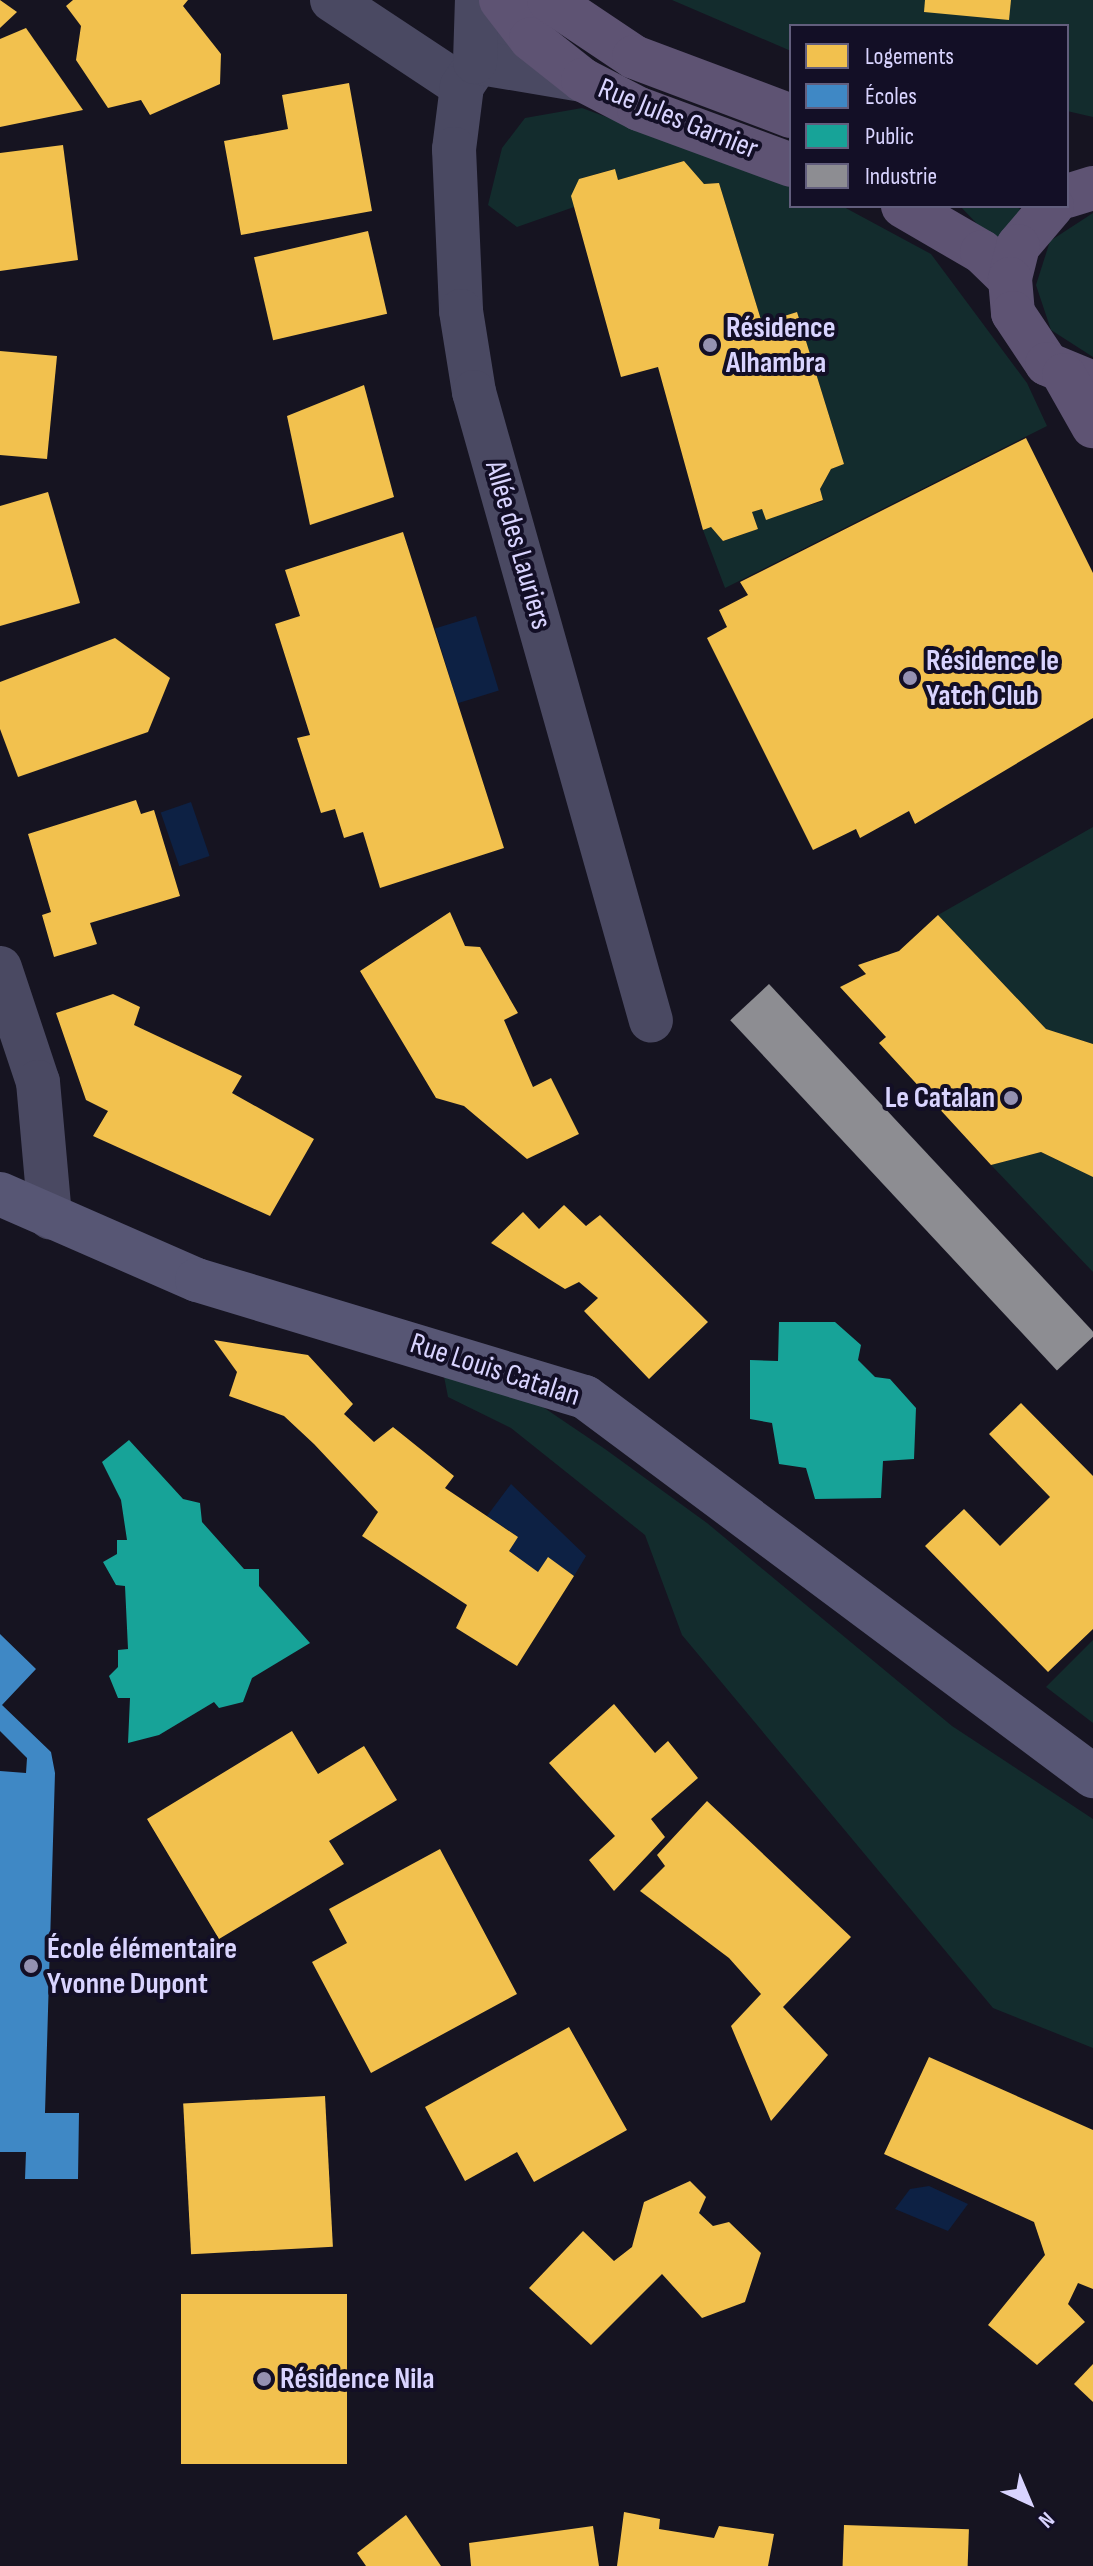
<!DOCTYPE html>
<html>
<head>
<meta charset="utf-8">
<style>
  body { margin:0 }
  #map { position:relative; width:1093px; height:2566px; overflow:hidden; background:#161421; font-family:"Sofia Sans Condensed",sans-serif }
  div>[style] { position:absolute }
  .green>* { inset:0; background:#132c2d }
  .water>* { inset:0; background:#0d2144; transform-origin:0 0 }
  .homes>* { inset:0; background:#f2c14e; transform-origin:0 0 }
  .schools>* { inset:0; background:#3f88c5 }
  .public>* { inset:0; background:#17a398 }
  .industry>* { inset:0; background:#8d8d92; transform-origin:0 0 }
  .street>* { height:44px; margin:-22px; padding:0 22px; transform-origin:22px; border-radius:22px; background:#4a4962 }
  .secondary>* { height:44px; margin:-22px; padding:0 22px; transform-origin:22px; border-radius:22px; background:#575674 }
  .primary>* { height:44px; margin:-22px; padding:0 22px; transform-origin:22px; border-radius:22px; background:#5e5373 }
  .dots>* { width:22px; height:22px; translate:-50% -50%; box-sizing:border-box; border:4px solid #130f26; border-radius:50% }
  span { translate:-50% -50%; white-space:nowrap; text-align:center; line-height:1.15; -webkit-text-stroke:8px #130f26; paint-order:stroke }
  .street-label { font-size:30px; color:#d9d4ff }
  .poi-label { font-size:30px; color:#d9d4ff; font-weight:700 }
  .left { translate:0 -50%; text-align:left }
  .right { translate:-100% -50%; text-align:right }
  .legend { position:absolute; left:789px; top:24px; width:280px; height:184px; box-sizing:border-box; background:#130f26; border:2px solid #625e7d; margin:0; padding:10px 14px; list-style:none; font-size:24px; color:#d9d4ff }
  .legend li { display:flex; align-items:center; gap:16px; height:40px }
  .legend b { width:40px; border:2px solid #625e7d }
  .north { position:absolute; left:989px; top:2462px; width:80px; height:80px; -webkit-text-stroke:6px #130f26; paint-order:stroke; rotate:136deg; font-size:22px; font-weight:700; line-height:32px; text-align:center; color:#d9d4ff }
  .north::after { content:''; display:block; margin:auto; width:28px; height:36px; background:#d9d4ff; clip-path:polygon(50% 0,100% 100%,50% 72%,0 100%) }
</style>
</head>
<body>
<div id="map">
  <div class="green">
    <div style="clip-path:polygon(672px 0,1093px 0,1093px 117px,1067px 111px,1067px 26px,791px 26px,791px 51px)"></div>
    <div style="clip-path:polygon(582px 108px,791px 185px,791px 206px,842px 206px,931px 254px,1027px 383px,1047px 426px,725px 588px,703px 530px,711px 527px,723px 541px,758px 529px,752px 512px,762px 509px,766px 519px,823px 501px,820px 489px,831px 469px,844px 464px,797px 312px,762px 323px,719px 183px,704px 184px,684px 161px,618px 180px,614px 169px,579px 179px,574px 207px,517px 227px,488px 205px,502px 148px,525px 118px)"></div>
    <div style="clip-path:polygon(960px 206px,1014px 206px,1027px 212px,1000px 248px)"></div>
    <div style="clip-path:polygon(1093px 213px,1093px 357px,1051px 330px,1036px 285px,1050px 241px)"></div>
    <div style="clip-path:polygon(1093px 827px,1093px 1044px,1046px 1029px,938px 915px)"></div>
    <div style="clip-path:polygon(1041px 1152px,1093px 1177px,1093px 1272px,991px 1165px)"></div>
    <div style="clip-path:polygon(441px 1361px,537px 1403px,605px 1449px,707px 1523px,952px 1726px,1093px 1819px,1093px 2048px,993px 2008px,682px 1635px,645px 1535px,511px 1428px,448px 1397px)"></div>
    <div style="clip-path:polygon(1093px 1640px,1093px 1723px,1046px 1687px)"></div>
  </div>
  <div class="water">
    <div style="left:476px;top:616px;width:78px;height:43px;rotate:73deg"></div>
    <div style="left:191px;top:802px;width:57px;height:32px;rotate:71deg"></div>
    <div style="clip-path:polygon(511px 1484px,586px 1556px,574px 1576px,548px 1558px,538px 1572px,509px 1551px,517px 1536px,487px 1516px)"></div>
    <div style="clip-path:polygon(929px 2186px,968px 2204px,948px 2231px,895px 2209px,910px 2189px)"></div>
  </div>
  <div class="homes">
    <div style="clip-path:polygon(0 0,17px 12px,0 28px)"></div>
    <div style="clip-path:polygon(73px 0,188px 0,183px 6px,221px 54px,220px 84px,150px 115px,141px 100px,108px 108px,76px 60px,81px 26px,66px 6px)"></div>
    <div style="clip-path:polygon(925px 0,1011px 0,1009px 20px,924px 12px)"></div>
    <div style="clip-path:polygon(26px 28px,83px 110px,0 127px,0 39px)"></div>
    <div style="clip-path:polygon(349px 83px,372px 211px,241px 235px,224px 141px,288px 129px,282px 95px)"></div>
    <div style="clip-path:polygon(63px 145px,78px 260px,0 271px,0 153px)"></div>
    <div style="clip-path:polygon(684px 161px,704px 184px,719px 183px,762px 323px,797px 312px,844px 464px,831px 469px,820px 489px,823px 500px,766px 520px,762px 509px,752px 512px,758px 529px,723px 541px,711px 527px,703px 530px,658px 367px,621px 377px,571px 196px,579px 179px,615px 169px,618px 180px)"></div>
    <div style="left:368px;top:231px;width:85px;height:117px;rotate:77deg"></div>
    <div style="clip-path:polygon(0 351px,57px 356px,47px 459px,0 455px)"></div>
    <div style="clip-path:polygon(364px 385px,394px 497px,310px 525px,287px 416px)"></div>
    <div style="clip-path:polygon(1026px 438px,1093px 573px,1093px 718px,915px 824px,909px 811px,860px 838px,856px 829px,813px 850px,707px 638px,727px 627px,719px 610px,748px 595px,740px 582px)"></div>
    <div style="clip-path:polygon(48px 492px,80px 603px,0 626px,0 506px)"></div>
    <div style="clip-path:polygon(403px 532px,504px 848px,380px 888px,363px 832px,344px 838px,335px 809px,321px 813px,297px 738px,310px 735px,275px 624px,300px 616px,285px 570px)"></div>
    <div style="clip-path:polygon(115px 638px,170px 678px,148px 732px,18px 777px,0 729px,0 682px)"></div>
    <div style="clip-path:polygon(136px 800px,141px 814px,154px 810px,180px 896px,90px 923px,97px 944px,54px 957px,42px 915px,51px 912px,28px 834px)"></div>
    <div style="clip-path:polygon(450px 912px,465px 946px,480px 947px,518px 1013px,504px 1020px,533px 1087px,551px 1078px,579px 1134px,527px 1159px,464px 1106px,436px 1098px,360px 971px)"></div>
    <div style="clip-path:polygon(938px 915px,1046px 1029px,1093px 1044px,1093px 1177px,1041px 1152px,991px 1165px,879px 1043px,886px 1037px,840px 987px,866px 974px,858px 965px,899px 951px)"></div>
    <div style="clip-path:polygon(113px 994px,140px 1007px,134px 1025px,242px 1076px,232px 1093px,314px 1139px,270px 1216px,93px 1136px,108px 1111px,86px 1100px,56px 1013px)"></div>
    <div style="clip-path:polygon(564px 1205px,586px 1226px,600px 1215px,708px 1322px,649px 1379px,584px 1311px,598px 1298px,579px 1282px,565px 1289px,491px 1243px,523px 1212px,539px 1229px)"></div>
    <div style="clip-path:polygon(214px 1340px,308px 1355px,353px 1404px,344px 1414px,374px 1442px,393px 1427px,454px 1476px,445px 1488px,518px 1537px,509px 1551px,538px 1572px,548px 1557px,574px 1576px,517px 1666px,456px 1628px,467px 1605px,362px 1536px,378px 1512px,314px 1444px,284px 1416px,229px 1396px,237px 1372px)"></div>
    <div style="clip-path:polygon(1021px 1403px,1093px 1476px,1093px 1629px,1048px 1672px,925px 1546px,964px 1509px,1000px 1546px,1050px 1497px,989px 1434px)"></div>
    <div style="clip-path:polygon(614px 1704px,655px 1753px,668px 1741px,698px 1778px,651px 1819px,665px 1837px,614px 1891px,589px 1860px,615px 1836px,549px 1763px)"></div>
    <div style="clip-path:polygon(292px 1731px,318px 1774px,364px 1746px,397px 1800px,329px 1841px,344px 1864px,219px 1939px,147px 1819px)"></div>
    <div style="clip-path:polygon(707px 1801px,851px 1937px,783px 2007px,828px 2055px,771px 2121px,731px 2026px,761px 1994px,729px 1958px,640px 1891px,665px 1866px,657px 1855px)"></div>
    <div style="clip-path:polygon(440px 1849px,517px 1994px,371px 2073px,312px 1962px,347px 1943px,329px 1909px)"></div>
    <div style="clip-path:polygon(569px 2027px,627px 2130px,534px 2182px,517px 2152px,465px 2181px,425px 2107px)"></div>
    <div style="clip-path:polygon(929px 2057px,1093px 2130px,1093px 2289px,1078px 2283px,1068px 2304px,1085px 2322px,1037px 2365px,988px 2325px,1045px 2255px,1034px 2222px,884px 2154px)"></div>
    <div style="left:325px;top:2096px;width:151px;height:142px;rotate:87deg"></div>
    <div style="clip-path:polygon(690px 2181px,706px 2197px,699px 2213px,713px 2226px,729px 2222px,761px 2253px,745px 2302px,702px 2318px,662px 2274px,591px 2345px,529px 2288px,583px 2231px,614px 2261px,632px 2247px,644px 2202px)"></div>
    <div style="left:181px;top:2294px;width:166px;height:170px"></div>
    <div style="clip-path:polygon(1093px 2364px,1093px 2402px,1074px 2384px)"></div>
    <div style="clip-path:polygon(624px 2512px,660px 2519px,659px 2529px,714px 2538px,719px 2526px,774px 2534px,768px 2566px,617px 2566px)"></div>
    <div style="clip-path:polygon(406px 2515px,441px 2566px,366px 2566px,357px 2553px)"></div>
    <div style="left:844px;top:2525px;width:125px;height:41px;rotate:2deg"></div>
    <div style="clip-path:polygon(593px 2526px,599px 2566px,471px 2566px,469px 2543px)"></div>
  </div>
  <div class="schools">
    <div style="clip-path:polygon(0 1634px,36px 1669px,2px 1705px,51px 1752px,55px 1773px,45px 2113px,79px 2113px,78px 2179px,25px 2179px,26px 2152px,0 2152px,0 1771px,26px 1773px,27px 1758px,0 1731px)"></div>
  </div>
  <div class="public">
    <div style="clip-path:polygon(779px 1322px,835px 1322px,861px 1345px,858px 1360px,875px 1377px,890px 1379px,916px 1408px,914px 1459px,883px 1461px,881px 1498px,815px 1499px,806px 1468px,779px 1464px,772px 1423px,750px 1419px,750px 1360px,778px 1361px)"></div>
    <div style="clip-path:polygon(129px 1440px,183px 1499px,200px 1503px,202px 1522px,244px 1569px,259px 1569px,259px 1586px,310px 1643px,252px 1678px,243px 1702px,219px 1708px,214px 1702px,159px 1735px,128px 1743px,130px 1698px,118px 1698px,109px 1676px,118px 1667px,118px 1650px,128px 1649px,125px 1586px,116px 1585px,103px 1562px,117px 1554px,117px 1540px,127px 1540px,121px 1500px,102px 1462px)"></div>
  </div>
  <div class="industry">
    <div style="left:769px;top:984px;width:479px;height:53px;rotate:47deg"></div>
  </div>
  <div class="street">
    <div style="left:332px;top:0;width:156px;rotate:33.5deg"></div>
    <div style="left:520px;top:0;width:104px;rotate:124deg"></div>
    <div style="left:462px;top:86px;width:64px;rotate:97.2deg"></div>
    <div style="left:454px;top:149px;width:162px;rotate:87.5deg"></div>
    <div style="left:461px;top:311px;width:82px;rotate:80.9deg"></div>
    <div style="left:474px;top:392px;width:653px;rotate:74.28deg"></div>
    <div style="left:475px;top:62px;width:109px;rotate:9.5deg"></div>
    <div style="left:475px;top:62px;width:62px;rotate:-88.2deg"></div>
    <div style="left:0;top:968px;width:120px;rotate:71.6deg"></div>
    <div style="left:38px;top:1082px;width:136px;rotate:84.9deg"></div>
  </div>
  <div class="secondary">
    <div style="left:0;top:1194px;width:215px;rotate:23.6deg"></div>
    <div style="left:197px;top:1280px;width:405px;rotate:16.8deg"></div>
    <div style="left:585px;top:1397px;width:634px;rotate:36.73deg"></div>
  </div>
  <div class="primary">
    <div style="left:501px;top:0;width:49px;rotate:52.4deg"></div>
    <div style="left:531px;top:39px;width:66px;rotate:38.3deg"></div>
    <div style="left:583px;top:80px;width:63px;rotate:27.4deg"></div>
    <div style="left:639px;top:109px;width:162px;rotate:20.2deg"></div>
    <div style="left:549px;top:0;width:102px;rotate:33.8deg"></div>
    <div style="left:634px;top:57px;width:168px;rotate:20.6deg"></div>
    <div style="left:1067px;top:196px;width:27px;rotate:-17deg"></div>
    <div style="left:903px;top:206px;width:91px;rotate:30.2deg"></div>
    <div style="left:982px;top:252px;width:39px;rotate:44deg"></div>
    <div style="left:1052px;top:206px;width:52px;rotate:130.4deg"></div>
    <div style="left:1018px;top:246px;width:34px;rotate:104deg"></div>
    <div style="left:1010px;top:279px;width:34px;rotate:85deg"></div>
    <div style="left:1013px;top:313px;width:61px;rotate:56.3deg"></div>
    <div style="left:1047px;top:364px;width:50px;rotate:22.4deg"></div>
    <div style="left:1064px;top:375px;width:59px;rotate:60.4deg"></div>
  </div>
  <div class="dots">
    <div style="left:710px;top:345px;background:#9591b1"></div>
    <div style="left:910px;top:678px;background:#9591b1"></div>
    <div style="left:1011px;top:1098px;background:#9591b1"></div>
    <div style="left:31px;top:1966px;background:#9591b1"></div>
    <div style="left:264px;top:2379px;background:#9591b1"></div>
  </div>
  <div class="street-label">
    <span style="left:678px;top:119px;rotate:22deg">Rue Jules Garnier</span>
    <span style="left:518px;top:545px;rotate:74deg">Allée des Lauriers</span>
    <span style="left:495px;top:1370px;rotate:18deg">Rue Louis Catalan</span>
  </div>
  <div class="poi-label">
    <span class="left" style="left:726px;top:345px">Résidence<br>Alhambra</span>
    <span class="left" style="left:926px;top:678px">Résidence le<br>Yatch Club</span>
    <span class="right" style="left:995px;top:1098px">Le Catalan</span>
    <span class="left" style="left:47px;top:1966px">École élémentaire<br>Yvonne Dupont</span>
    <span class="left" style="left:280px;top:2379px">Résidence Nila</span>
  </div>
  <ul class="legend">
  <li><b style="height:22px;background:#f2c14e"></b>Logements</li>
  <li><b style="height:22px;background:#3f88c5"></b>Écoles</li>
  <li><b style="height:22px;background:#17a398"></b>Public</li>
  <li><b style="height:22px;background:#8d8d92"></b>Industrie</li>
  </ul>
  <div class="north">N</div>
</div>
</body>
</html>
